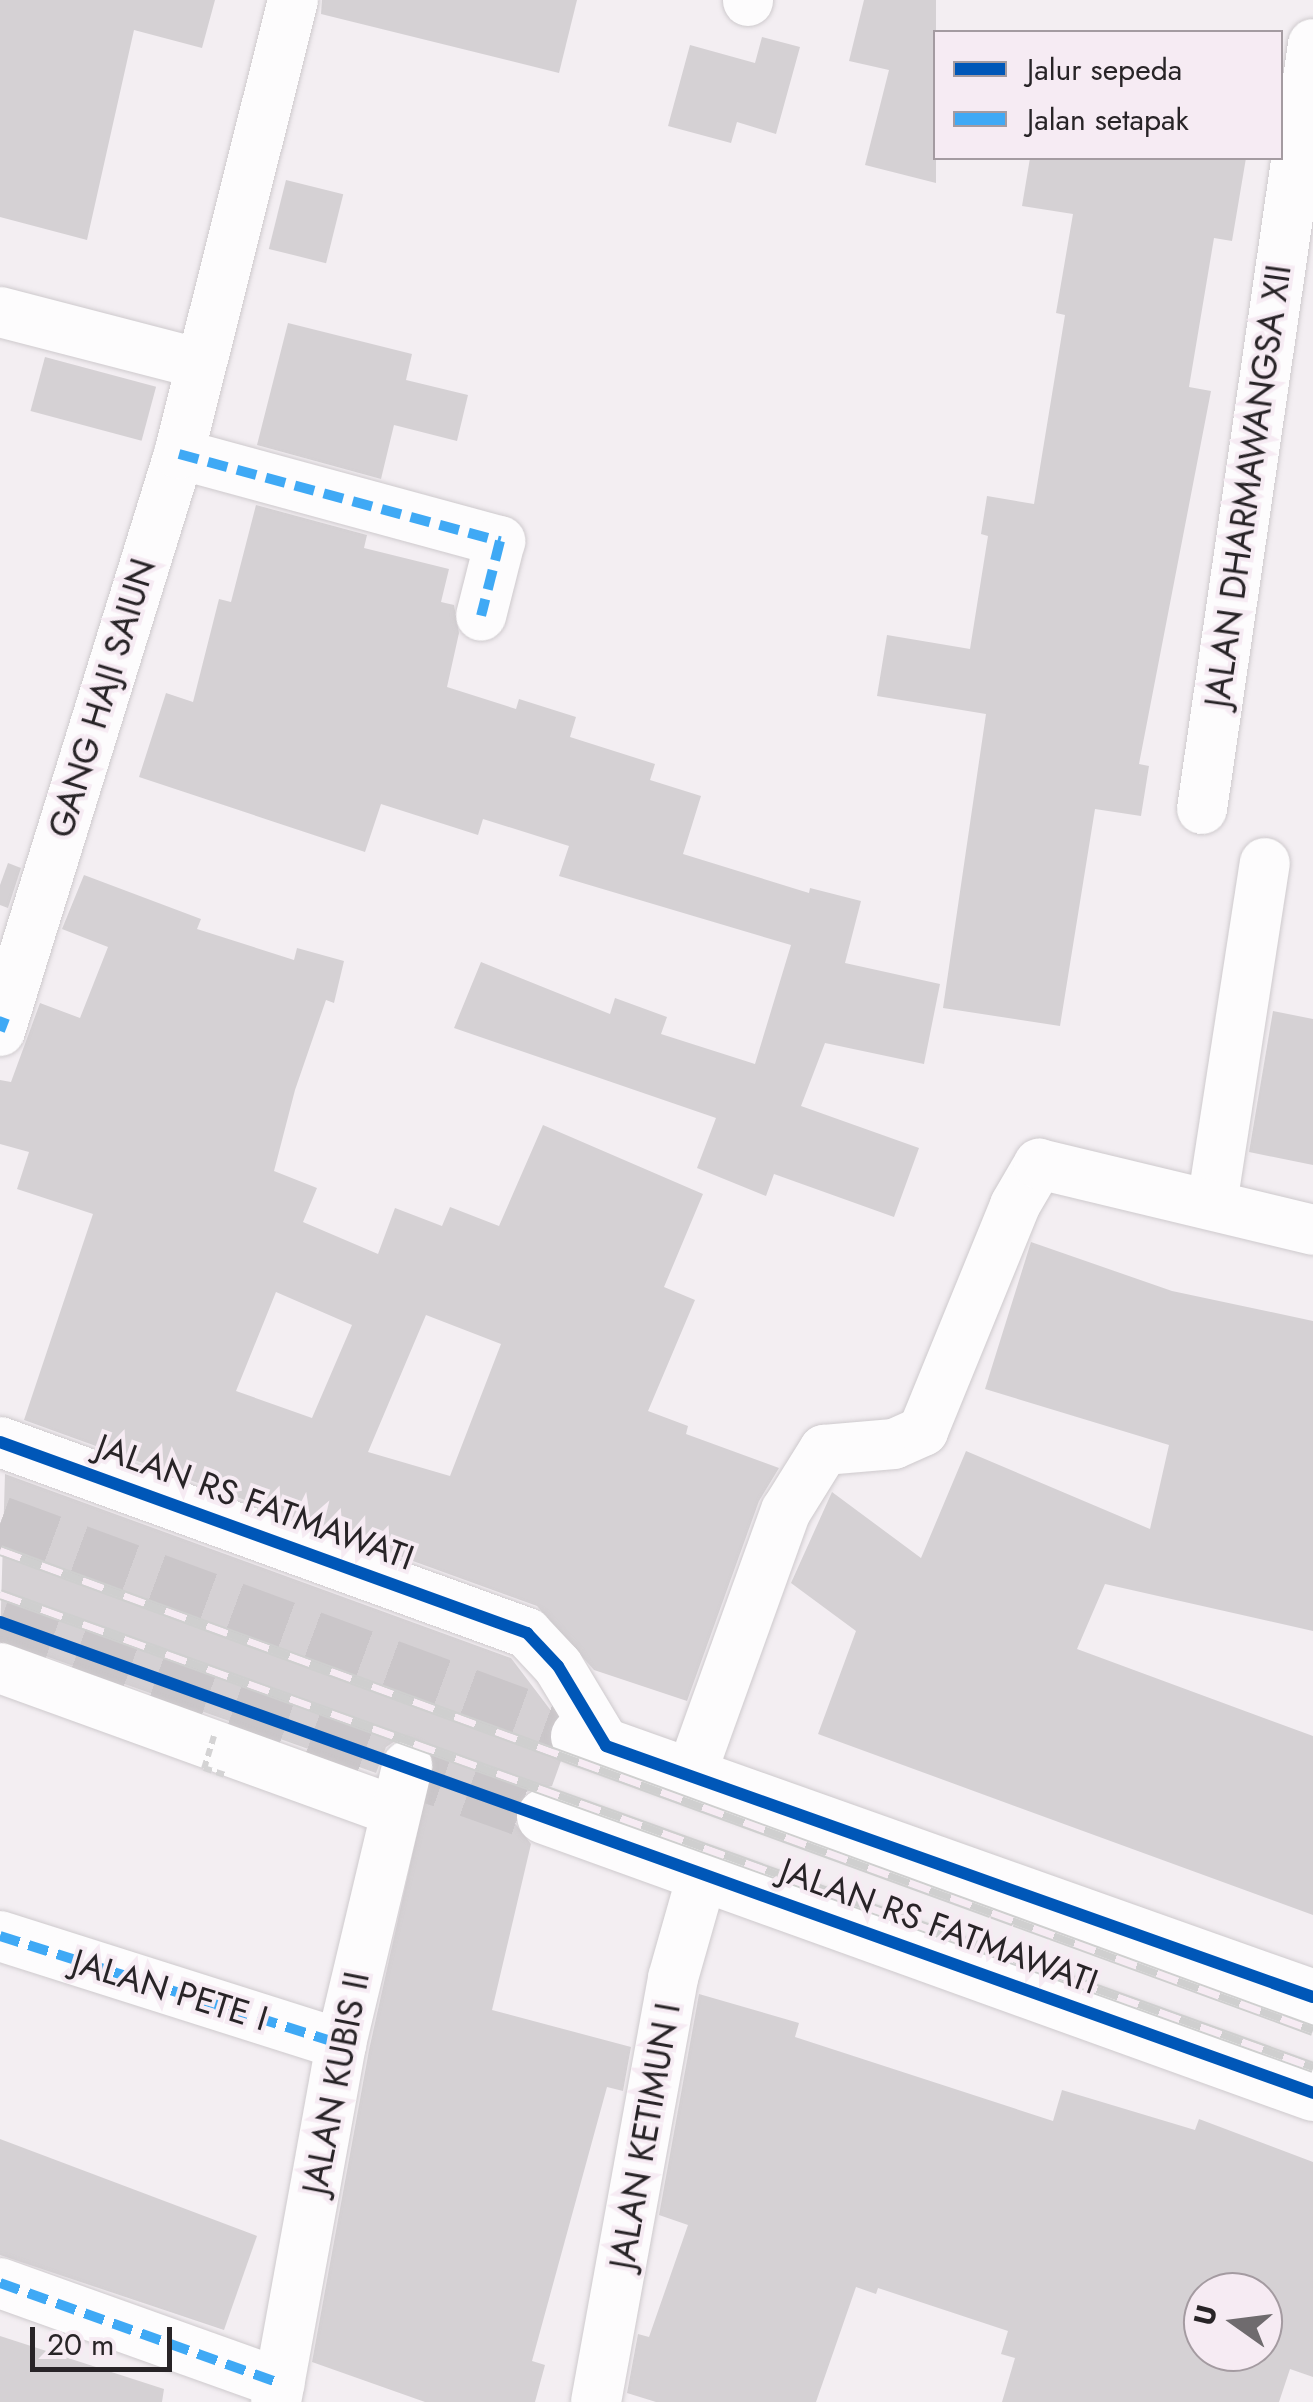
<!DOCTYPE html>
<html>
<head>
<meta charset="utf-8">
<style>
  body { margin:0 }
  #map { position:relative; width:1313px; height:2402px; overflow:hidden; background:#f3eef2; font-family:Jost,sans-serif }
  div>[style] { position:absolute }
  .building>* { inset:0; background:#d5d1d4; transform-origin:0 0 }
  .primary-tunnel>* { height:55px; margin-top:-27.5px; transform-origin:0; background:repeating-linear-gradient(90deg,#cac6c9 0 55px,transparent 0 83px) }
  .roads { filter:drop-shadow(0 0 2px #cecacd) drop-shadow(0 0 2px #cecacd) }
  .minor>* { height:50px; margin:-25px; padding:0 25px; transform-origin:25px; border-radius:25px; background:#fdfcfd }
  .primary>* { height:55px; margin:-27.5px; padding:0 27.5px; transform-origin:27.5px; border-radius:27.5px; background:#fdfcfd }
  .rail>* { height:11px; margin-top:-5.5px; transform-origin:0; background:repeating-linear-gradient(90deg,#f6ebf3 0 22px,#cfcfcf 0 44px); box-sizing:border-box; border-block:2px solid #cfcfcf }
  .path-bridge>* { height:6px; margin-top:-3px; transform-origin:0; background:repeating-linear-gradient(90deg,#d4d3d4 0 8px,transparent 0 13px) }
  .quiet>* { height:10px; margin-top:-5px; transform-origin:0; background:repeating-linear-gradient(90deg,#3fa9f5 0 20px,transparent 0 30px) }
  .cycleway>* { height:12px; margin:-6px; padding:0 6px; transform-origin:6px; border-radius:6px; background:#0057b8 }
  span { translate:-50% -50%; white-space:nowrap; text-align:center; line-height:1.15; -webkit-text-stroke:8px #f6ebf3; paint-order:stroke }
  .street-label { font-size:35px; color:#282427 }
  .legend { position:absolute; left:933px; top:30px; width:350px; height:130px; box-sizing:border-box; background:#f6ebf3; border:2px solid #a49ba1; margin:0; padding:12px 18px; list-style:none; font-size:30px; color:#282427 }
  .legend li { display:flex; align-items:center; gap:20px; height:50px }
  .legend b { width:50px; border:2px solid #a49ba1 }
  .north { position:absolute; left:1183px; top:2272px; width:100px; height:100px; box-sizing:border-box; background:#f6ebf3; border:2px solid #a49ba1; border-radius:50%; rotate:284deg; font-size:28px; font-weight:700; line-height:40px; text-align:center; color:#282427 }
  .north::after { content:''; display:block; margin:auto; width:35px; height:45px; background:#6f6b6e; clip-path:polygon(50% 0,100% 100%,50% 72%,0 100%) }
  .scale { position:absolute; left:30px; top:2327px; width:142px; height:45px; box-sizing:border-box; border:5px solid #282427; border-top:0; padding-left:12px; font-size:30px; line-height:35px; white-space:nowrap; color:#282427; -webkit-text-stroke:8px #f6ebf3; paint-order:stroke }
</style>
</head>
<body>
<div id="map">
  <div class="building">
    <div style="clip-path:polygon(0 0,215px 0,202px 48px,134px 30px,87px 240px,0 217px)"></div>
    <div style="clip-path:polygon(322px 0,577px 0,559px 73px,321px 14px)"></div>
    <div style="clip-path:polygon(864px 0,936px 0,936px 183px,865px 165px,889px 70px,849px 61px)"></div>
    <div style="clip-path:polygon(762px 37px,800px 47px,776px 134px,737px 122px,731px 143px,668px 126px,690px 45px,755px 63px)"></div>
    <div style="clip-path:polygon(1030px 158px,1246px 158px,1232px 241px,1214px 238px,1189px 387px,1211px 391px,1139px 764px,1149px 766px,1141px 816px,1095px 809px,1060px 1026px,943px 1008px,986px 714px,877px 696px,887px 635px,970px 649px,988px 536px,981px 534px,987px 496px,1034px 504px,1065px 315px,1056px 313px,1073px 214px,1022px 206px)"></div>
    <div style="left:286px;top:180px;width:59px;height:71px;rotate:14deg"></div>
    <div style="clip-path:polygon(288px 323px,412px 354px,406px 380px,468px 395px,457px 441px,394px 425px,381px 479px,257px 445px)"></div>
    <div style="left:45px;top:357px;width:115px;height:56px;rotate:15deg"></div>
    <div style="clip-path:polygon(256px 505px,367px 535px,364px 548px,449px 569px,441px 602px,454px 605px,459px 633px,447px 687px,516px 709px,519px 699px,576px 717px,570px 737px,655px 764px,650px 780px,701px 796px,683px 854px,809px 893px,810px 888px,861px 901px,845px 963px,940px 984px,924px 1064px,825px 1043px,801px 1106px,919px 1148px,894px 1217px,774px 1174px,766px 1196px,697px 1168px,716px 1118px,454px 1028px,481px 962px,610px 1014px,615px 998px,667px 1017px,661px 1034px,755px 1064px,791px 945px,559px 876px,569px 846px,483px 819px,478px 835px,381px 804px,365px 852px,139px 777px,166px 693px,193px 702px,219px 599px,231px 602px)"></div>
    <div style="clip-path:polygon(8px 863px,21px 868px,8px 908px,0 905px,0 885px)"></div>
    <div style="clip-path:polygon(evenodd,84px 875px,201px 919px,197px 929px,294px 960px,297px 948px,344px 961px,334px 1003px,326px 1000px,295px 1090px,274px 1171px,317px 1188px,303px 1222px,378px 1254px,395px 1208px,442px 1226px,450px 1207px,499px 1226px,543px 1125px,703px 1194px,664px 1287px,695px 1300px,648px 1411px,688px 1426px,686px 1434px,779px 1468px,759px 1501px,687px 1701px,594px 1670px,537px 1606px,24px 1420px,93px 1214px,17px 1189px,29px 1152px,0 1144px,0 1080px,11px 1082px,40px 1003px,80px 1018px,108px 947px,62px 929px,84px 875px,276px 1292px,352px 1325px,312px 1418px,236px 1391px,276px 1292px,84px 875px,426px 1315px,501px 1344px,450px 1476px,368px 1452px,426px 1315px)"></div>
    <div style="clip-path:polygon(1273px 1011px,1313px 1019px,1313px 1165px,1249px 1152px)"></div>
    <div style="clip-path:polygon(1031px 1242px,1172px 1291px,1313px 1321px,1313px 1631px,1105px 1584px,1077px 1649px,1313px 1736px,1313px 1915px,818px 1734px,856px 1631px,791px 1583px,832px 1492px,921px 1558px,966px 1451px,1150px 1529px,1169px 1445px,985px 1389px)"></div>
    <div style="clip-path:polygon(5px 1474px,511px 1658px,555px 1716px,547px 1741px,561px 1761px,552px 1786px,525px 1792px,514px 1806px,514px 1822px,531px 1844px,492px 2010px,631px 2047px,623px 2091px,607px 2087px,532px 2361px,545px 2365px,535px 2402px,425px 2402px,312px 2362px,369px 2050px,434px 1757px,426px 1745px,400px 1738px,386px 1747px,376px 1773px,0 1640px)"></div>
    <div style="clip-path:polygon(evenodd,699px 1994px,799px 2023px,795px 2037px,1053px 2121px,1062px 2090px,1195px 2130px,1199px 2119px,1313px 2162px,1313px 2377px,1290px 2369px,1279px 2402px,1002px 2402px,1015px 2358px,1001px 2354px,1008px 2331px,878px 2288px,876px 2294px,856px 2287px,816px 2402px,656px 2402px,627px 2393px,638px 2334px,649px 2337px,688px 2225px,659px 2215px,699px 1994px,1203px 2292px,1263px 2292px,1263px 2352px,1203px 2352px,1203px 2292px)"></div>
    <div style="clip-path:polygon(0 2139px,257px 2236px,224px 2330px,0 2255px)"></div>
    <div style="clip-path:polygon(0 2336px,164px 2389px,162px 2402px,0 2402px)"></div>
  </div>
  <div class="primary-tunnel">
    <div style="left:0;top:1523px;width:616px;rotate:20.23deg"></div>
    <div style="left:0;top:1622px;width:578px;rotate:19.63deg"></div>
  </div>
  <div class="roads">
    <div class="minor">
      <div style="left:748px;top:1px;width:1px;rotate:-90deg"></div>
      <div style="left:0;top:312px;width:203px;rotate:14.5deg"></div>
      <div style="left:179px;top:454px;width:333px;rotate:15.2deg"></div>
      <div style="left:500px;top:541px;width:77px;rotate:104.2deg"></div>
      <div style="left:1202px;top:809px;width:773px;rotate:-81.74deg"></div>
      <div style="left:0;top:1031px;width:604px;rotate:-72.76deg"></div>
      <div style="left:179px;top:454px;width:468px;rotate:-75.9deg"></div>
      <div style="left:1212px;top:1204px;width:345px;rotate:-81.2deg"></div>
      <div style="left:0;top:1442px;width:561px;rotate:19.92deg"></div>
      <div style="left:527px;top:1633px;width:45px;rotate:46.8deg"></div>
      <div style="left:558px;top:1666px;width:93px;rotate:59deg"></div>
      <div style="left:0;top:1668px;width:420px;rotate:19.9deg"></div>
      <div style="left:690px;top:1777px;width:283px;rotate:-70.2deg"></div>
      <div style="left:786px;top:1511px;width:72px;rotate:-58.1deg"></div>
      <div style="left:824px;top:1450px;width:70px;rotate:-4.9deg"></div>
      <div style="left:894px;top:1444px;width:32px;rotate:-24deg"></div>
      <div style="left:923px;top:1431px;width:244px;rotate:-67.8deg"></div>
      <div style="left:1015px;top:1205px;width:48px;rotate:-59.7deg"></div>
      <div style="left:1039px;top:1164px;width:282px;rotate:13.5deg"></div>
      <div style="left:0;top:1936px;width:358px;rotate:17.6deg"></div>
      <div style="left:0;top:2283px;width:297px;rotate:19.7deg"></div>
      <div style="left:276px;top:2402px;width:364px;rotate:-79.7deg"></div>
      <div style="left:341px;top:2044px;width:286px;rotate:-76.6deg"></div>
      <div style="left:596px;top:2402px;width:431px;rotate:-79.7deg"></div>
      <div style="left:673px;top:1978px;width:109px;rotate:-74.1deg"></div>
    </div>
    <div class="primary">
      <div style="left:578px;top:1736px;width:780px;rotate:19.55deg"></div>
      <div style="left:544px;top:1816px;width:817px;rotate:19.81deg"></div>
    </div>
  </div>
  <div class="rail">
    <div style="left:0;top:1550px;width:1398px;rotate:20.08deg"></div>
    <div style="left:0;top:1594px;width:1396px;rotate:19.81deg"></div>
  </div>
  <div class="path-bridge">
    <div style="left:214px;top:1736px;width:34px;rotate:107deg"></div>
    <div style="left:204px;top:1768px;width:22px;rotate:18deg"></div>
  </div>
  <div class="quiet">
    <div style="left:179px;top:454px;width:333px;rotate:15.2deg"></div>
    <div style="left:500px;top:541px;width:77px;rotate:104.2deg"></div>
    <div style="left:0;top:1031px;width:14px;rotate:-69deg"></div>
    <div style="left:0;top:1936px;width:358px;rotate:17.6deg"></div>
    <div style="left:0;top:2283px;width:297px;rotate:19.7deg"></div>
  </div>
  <div class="cycleway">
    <div style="left:0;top:1442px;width:561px;rotate:19.92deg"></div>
    <div style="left:527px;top:1633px;width:45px;rotate:46.8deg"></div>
    <div style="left:558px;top:1666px;width:93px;rotate:59deg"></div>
    <div style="left:606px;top:1746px;width:750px;rotate:19.55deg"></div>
    <div style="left:0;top:1622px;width:1395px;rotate:19.73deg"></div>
  </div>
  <div class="street-label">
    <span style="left:1248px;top:486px;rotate:-82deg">JALAN DHARMAWANGSA XII</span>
    <span style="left:102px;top:698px;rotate:-73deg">GANG HAJI SAIUN</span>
    <span style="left:255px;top:1502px;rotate:20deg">JALAN RS FATMAWATI</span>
    <span style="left:939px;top:1926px;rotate:20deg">JALAN RS FATMAWATI</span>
    <span style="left:170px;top:1990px;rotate:17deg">JALAN PETE I</span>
    <span style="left:336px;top:2083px;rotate:-79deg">JALAN KUBIS II</span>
    <span style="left:645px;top:2136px;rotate:-80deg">JALAN KETIMUN I</span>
  </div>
  <ul class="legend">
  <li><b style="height:12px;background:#0057b8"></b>Jalur sepeda</li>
  <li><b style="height:12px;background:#3fa9f5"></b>Jalan setapak</li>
  </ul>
  <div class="north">U</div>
  <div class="scale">20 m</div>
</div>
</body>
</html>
